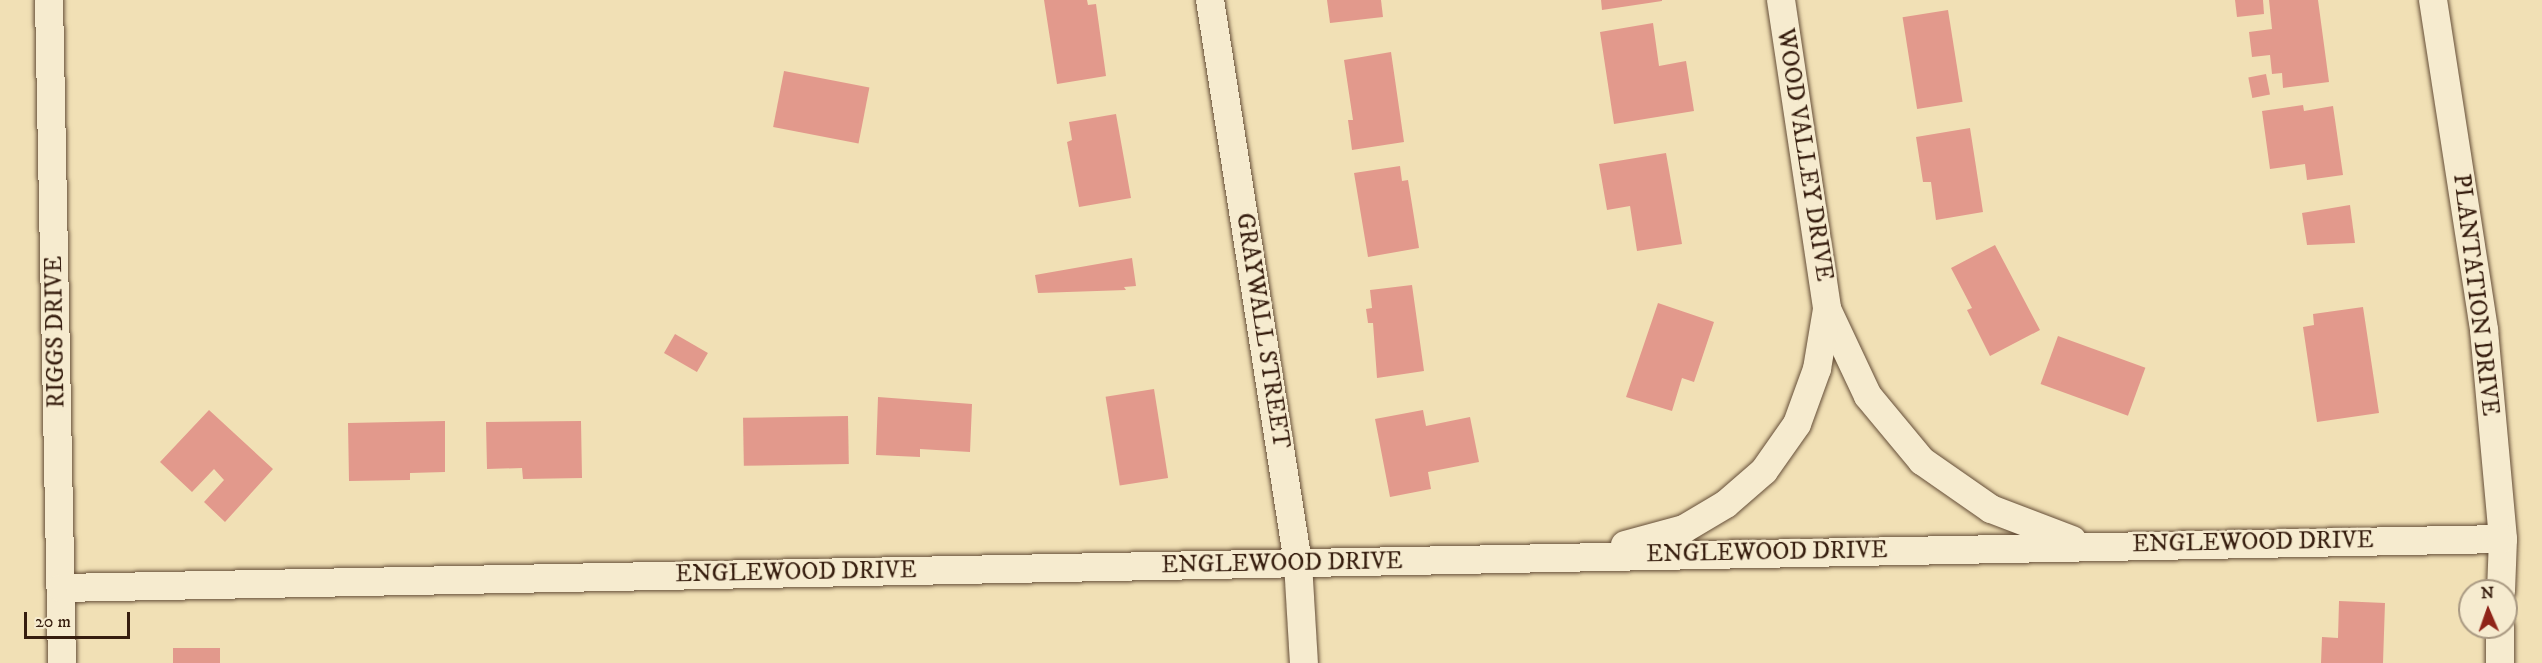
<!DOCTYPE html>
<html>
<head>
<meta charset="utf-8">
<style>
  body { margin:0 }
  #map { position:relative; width:2542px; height:663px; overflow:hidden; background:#f1e0b5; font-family:"IM FELL DW Pica",serif }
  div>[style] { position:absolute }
  .building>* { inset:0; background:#e2998c; transform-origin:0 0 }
  .roads { filter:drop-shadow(0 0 2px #654e38) drop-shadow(0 0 2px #654e38) }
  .street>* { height:28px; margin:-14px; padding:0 14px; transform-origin:14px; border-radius:14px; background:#f6ebcf }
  span { translate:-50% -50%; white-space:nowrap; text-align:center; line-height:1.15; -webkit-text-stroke:5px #f6ebcf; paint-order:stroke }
  .street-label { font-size:24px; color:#361d0e }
  .north { position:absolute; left:2458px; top:579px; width:60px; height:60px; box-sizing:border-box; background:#f6ebcf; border:2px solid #a99982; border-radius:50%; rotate:358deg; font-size:16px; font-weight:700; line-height:24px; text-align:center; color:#361d0e }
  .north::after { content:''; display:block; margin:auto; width:21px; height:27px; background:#8f2418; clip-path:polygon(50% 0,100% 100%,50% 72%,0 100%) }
  .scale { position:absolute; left:24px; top:612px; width:106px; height:27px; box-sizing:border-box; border:3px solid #361d0e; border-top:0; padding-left:8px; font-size:18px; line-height:21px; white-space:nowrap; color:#361d0e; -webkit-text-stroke:4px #f6ebcf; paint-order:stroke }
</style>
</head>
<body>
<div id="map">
  <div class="building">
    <div style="clip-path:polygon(1044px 0,1087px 0,1088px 5px,1096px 4px,1106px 76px,1057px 84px)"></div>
    <div style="clip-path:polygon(1327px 0,1381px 0,1383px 17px,1330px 23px)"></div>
    <div style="clip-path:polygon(1601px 0,1662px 0,1662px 1px,1602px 10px)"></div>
    <div style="clip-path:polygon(2235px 0,2263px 0,2264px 14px,2237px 17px)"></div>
    <div style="clip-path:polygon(2269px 0,2318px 0,2329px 82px,2283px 88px,2282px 73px,2272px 74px,2270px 55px,2252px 57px,2249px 32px,2272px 29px)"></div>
    <div style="left:1948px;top:10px;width:93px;height:46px;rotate:81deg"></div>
    <div style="clip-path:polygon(1653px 23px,1659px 66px,1686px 61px,1694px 111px,1614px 124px,1600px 32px)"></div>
    <div style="clip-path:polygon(1391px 52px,1404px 142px,1352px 150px,1348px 120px,1353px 120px,1344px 60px)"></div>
    <div style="left:784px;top:71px;width:87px;height:57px;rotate:11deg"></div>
    <div style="left:2266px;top:74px;width:21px;height:18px;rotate:79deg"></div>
    <div style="clip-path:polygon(2303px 105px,2304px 111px,2333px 106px,2343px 175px,2307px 180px,2305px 164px,2270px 169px,2262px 111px)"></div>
    <div style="clip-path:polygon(1116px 114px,1131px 198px,1079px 207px,1067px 142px,1072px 140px,1069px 122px)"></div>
    <div style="clip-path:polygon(1970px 128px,1983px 212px,1936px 220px,1931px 182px,1923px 182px,1916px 137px)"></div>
    <div style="clip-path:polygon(1666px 153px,1682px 244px,1637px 251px,1630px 206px,1607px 210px,1599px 164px)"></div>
    <div style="clip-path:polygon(1400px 166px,1402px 181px,1408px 180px,1419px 248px,1368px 257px,1354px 173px)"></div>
    <div style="clip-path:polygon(2350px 205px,2355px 243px,2307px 245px,2302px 213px)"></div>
    <div style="clip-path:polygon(1995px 245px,2040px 330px,1990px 356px,1967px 310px,1972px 308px,1951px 268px)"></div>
    <div style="clip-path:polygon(1132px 258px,1136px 286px,1124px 287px,1126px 290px,1038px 293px,1035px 275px)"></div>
    <div style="clip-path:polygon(1412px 285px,1424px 371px,1377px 378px,1373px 323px,1368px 323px,1366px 309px,1372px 308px,1370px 290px)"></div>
    <div style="clip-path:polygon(1658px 303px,1714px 322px,1694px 382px,1682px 378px,1672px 411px,1626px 397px)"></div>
    <div style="clip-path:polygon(2363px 307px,2379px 413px,2317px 422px,2303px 327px,2314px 325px,2313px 314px)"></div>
    <div style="left:675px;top:334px;width:38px;height:22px;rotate:30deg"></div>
    <div style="left:2058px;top:336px;width:93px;height:51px;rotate:20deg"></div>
    <div style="left:1154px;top:389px;width:90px;height:49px;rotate:81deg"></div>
    <div style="clip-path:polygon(878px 397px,972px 404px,970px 452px,920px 449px,920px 457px,876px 455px)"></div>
    <div style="clip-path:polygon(209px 410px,273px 469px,225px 522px,204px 502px,224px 480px,214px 469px,192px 492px,160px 462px)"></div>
    <div style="clip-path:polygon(1423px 410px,1426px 426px,1470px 417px,1479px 462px,1428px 472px,1431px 489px,1390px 497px,1375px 419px)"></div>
    <div style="left:848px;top:416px;width:48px;height:105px;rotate:89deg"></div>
    <div style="clip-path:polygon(445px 421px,445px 472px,410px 473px,410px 480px,349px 481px,348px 423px)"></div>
    <div style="clip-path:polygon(581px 421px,582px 478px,523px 479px,522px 468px,487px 469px,486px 422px)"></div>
    <div style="clip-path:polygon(2339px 601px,2385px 603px,2383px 663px,2321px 663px,2322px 637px,2338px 638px)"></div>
    <div style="left:220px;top:648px;width:15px;height:47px;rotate:90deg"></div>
  </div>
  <div class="roads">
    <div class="street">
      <div style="left:49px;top:0;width:663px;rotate:88.88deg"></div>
      <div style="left:1210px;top:0;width:570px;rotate:81.12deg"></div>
      <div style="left:1298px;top:563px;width:100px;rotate:86.6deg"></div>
      <div style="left:1781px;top:0;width:312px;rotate:81.5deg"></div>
      <div style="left:1827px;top:309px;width:96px;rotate:64.8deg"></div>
      <div style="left:1868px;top:396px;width:85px;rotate:50.3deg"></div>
      <div style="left:1922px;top:461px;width:84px;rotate:34.8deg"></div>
      <div style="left:1991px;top:509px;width:87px;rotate:20.9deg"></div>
      <div style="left:2433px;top:0;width:334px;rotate:81.2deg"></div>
      <div style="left:2484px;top:330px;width:210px;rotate:84.8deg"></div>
      <div style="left:2503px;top:539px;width:52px;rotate:92.2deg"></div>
      <div style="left:1625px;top:545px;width:61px;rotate:-15.2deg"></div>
      <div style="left:1684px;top:529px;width:49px;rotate:-30.8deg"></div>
      <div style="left:1726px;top:504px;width:50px;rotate:-41deg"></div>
      <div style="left:1764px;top:471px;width:57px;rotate:-54.9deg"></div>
      <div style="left:1797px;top:424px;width:59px;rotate:-70deg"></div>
      <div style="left:1817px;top:369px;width:61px;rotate:-80.5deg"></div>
      <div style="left:61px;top:588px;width:2442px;rotate:-1.15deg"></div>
      <div style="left:2500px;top:663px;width:36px;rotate:-90deg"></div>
    </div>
  </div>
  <div class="street-label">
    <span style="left:1804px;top:155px;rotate:81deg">WOOD VALLEY DRIVE</span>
    <span style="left:2475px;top:295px;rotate:83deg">PLANTATION DRIVE</span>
    <span style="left:1262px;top:331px;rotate:81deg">GRAYWALL STREET</span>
    <span style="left:56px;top:332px;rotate:-91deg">RIGGS DRIVE</span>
    <span style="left:2253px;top:543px;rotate:-1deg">ENGLEWOOD DRIVE</span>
    <span style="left:1767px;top:553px;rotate:-1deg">ENGLEWOOD DRIVE</span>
    <span style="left:1282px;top:564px;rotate:-1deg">ENGLEWOOD DRIVE</span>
    <span style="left:796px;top:573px;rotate:-1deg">ENGLEWOOD DRIVE</span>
  </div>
  <div class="north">N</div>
  <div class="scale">20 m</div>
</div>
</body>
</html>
